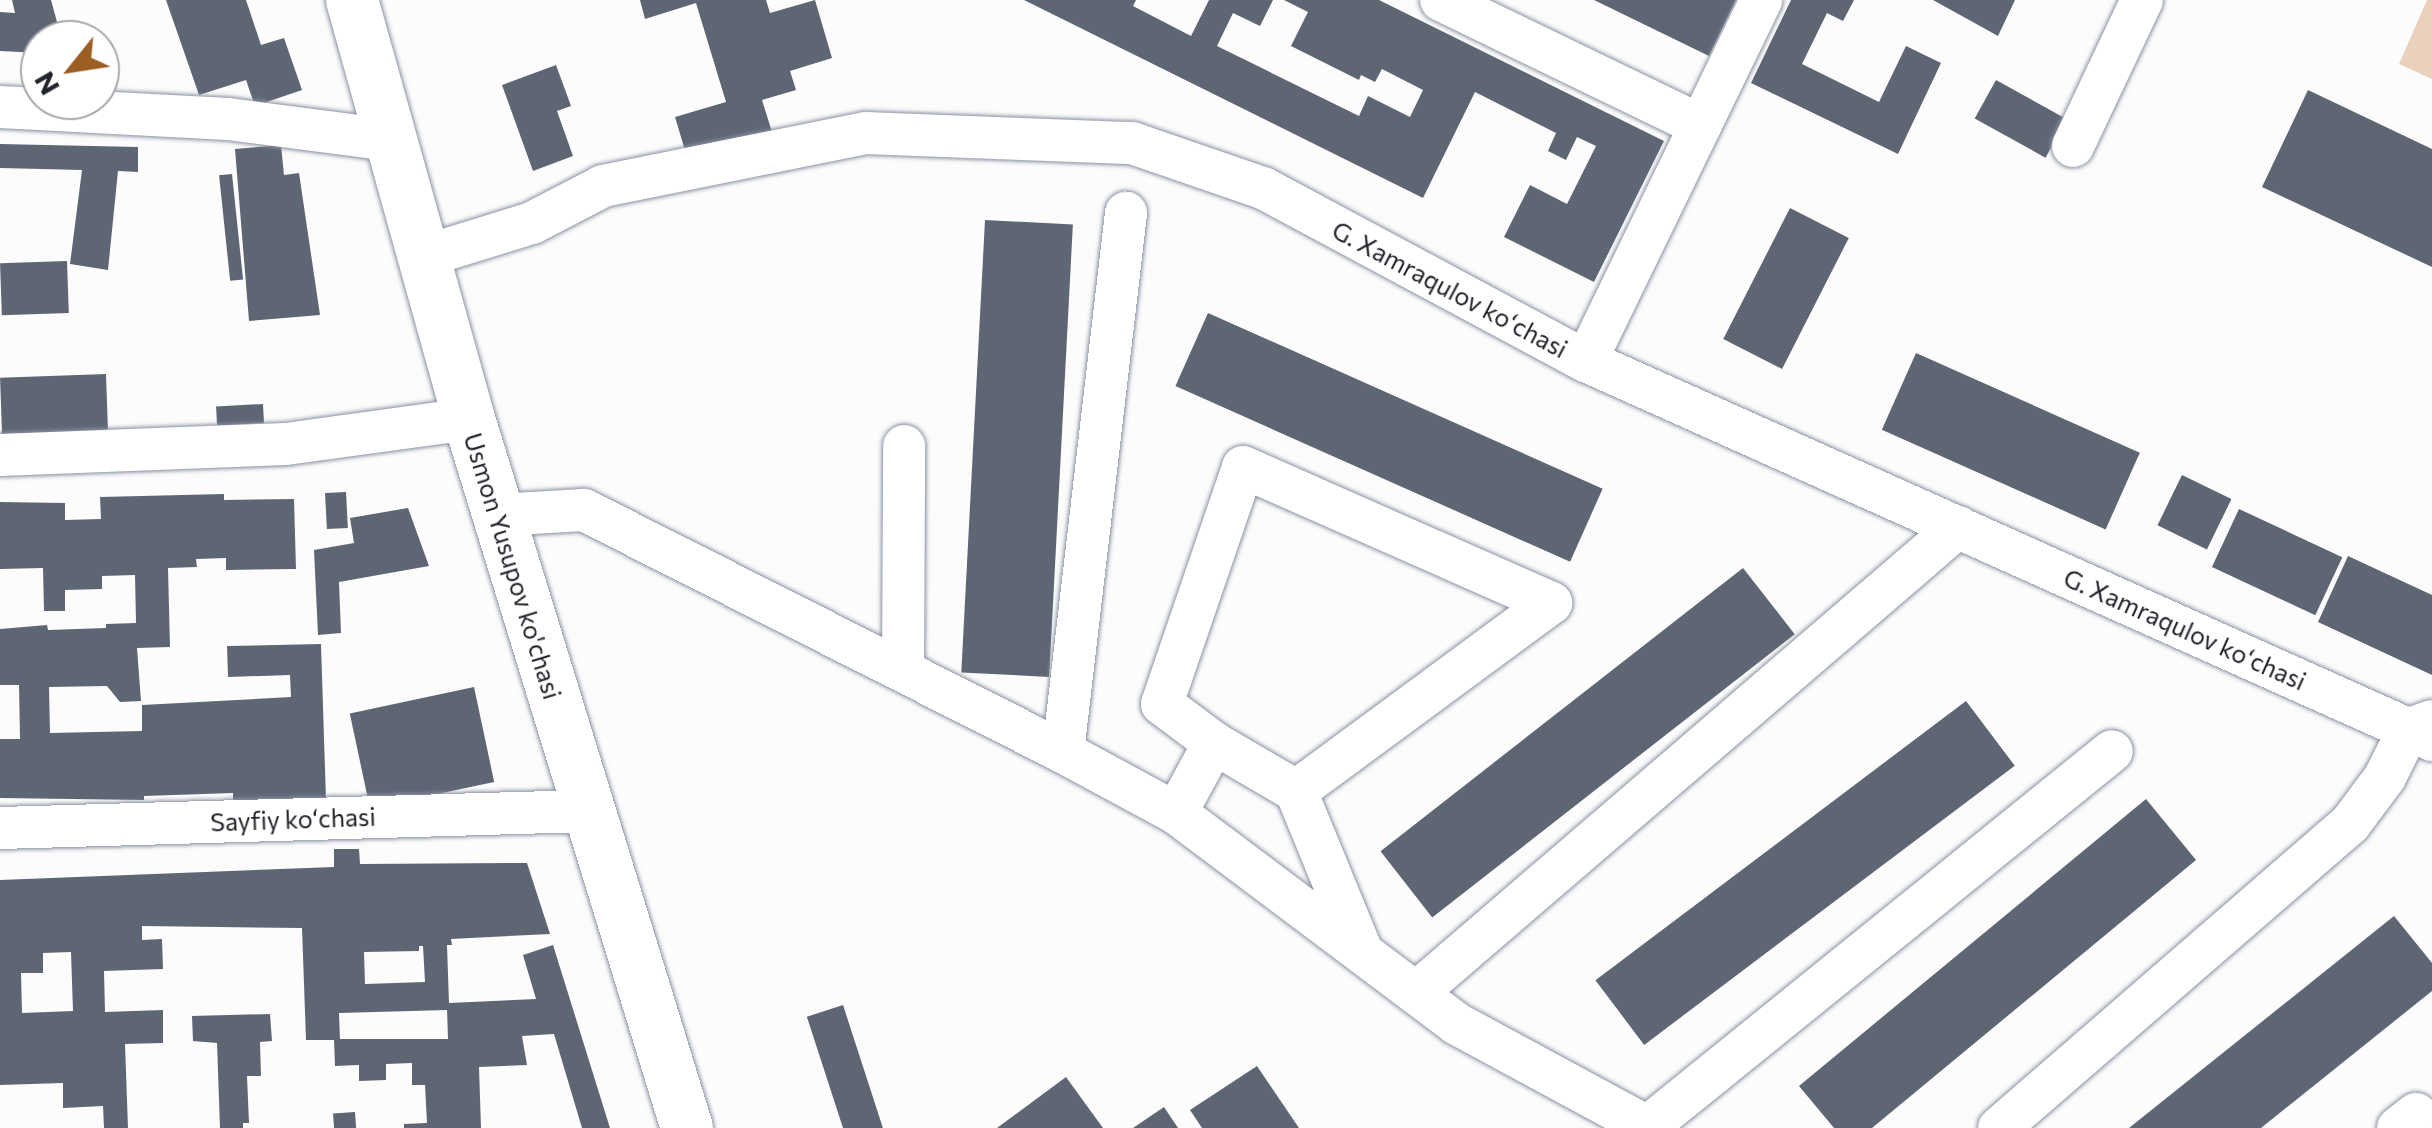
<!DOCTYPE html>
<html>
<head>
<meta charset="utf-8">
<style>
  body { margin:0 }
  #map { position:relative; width:2432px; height:1128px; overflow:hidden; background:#fcfcfc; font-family:Commissioner,sans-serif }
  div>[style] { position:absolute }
  .green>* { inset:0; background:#e9d1be }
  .building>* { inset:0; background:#5e6674; transform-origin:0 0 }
  .roads { filter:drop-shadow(0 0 2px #8a92a2) drop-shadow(0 0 2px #8a92a2) }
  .minor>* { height:42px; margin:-21px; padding:0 21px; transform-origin:21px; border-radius:21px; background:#fff }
  .major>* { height:52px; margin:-26px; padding:0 26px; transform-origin:26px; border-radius:26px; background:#fff }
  span { translate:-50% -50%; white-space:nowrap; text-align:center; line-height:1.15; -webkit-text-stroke:10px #fff; paint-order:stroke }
  .street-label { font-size:25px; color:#202329 }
  .north { position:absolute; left:20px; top:20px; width:100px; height:100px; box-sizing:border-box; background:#fff; border:2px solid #a6a7a9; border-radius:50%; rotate:240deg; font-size:28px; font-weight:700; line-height:40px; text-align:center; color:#202329 }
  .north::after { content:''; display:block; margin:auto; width:35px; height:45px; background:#9c5e23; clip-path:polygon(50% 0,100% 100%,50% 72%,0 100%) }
</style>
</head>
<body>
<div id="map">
  <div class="green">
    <div style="clip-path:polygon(2427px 0,2432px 0,2432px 79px,2399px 64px)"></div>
  </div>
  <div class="building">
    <div style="clip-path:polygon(12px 0,51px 0,62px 40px,40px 40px,40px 53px,0 51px,0 12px,15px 13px)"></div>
    <div style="clip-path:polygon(166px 0,246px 0,261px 45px,284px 38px,302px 90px,255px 106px,246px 80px,199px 95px)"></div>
    <div style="clip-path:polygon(640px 0,766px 0,770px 13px,815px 0,832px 58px,790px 71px,796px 90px,762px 100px,772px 132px,687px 157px,675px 117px,726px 102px,696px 3px,645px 19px)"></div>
    <div style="clip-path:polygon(1024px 0,1136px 0,1133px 6px,1191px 36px,1209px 0,1273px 0,1260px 26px,1233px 13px,1217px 46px,1359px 116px,1368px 96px,1410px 117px,1423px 90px,1382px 69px,1375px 82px,1361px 75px,1359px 80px,1291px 46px,1308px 12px,1284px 0,1379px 0,1664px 141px,1594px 282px,1504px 237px,1530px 185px,1567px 204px,1596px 146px,1577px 137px,1566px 160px,1548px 151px,1556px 133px,1475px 92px,1423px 198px)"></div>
    <div style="clip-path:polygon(1594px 0,1736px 0,1709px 56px)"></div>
    <div style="clip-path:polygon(1791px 0,1854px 0,1843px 21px,1827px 13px,1802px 64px,1879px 102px,1906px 46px,1941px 63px,1898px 154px,1751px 83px)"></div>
    <div style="clip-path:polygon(1933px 0,2015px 0,1998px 36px)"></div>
    <div style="clip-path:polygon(556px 65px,571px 106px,557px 111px,573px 156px,533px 171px,502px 85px)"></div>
    <div style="left:1996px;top:80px;width:81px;height:44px;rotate:29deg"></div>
    <div style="clip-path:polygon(2308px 90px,2432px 149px,2432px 267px,2262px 187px)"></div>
    <div style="clip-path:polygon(0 144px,138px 147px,138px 172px,118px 171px,108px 270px,70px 264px,82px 170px,0 168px)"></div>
    <div style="clip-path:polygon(281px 145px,284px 175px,299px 173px,320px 315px,249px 321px,235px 149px)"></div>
    <div style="left:232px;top:174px;width:106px;height:13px;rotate:84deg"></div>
    <div style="left:1790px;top:208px;width:66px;height:147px;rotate:27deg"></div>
    <div style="left:985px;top:220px;width:88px;height:453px;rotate:3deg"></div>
    <div style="left:67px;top:261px;width:52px;height:67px;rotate:88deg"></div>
    <div style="left:1208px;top:313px;width:432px;height:80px;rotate:24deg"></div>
    <div style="left:1916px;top:353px;width:245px;height:84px;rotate:24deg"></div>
    <div style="left:106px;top:374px;width:65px;height:106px;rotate:88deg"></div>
    <div style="left:263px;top:404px;width:19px;height:47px;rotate:87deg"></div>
    <div style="left:2182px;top:475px;width:55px;height:56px;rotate:26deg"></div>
    <div style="left:346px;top:492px;width:36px;height:21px;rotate:87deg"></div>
    <div style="clip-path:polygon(224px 494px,224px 500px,294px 499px,296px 569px,226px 570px,226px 558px,196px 559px,197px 567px,168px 568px,170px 647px,137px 648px,141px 701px,120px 702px,107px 686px,49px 687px,50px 733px,142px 731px,142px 705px,291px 697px,290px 675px,228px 677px,227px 646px,321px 644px,326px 800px,233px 802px,233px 793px,144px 796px,144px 800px,0 798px,0 739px,20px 739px,19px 685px,0 685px,0 629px,47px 625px,48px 630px,106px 628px,106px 624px,136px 623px,135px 575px,102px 576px,102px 589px,65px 590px,65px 611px,44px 611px,43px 568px,0 569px,0 502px,65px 503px,65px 520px,101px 519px,100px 497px)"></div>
    <div style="clip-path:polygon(408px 508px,429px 566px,339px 582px,341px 633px,318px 635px,314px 550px,354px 543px,350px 518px)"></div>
    <div style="left:2239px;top:509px;width:114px;height:64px;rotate:25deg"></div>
    <div style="clip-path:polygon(2348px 556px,2432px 595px,2432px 675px,2318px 622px)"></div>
    <div style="left:1743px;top:568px;width:84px;height:460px;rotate:52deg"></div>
    <div style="left:474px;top:687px;width:97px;height:127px;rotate:78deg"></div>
    <div style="left:1966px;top:701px;width:81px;height:464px;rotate:53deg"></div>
    <div style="clip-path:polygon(2146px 799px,2196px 860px,1872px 1128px,1834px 1128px,1799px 1086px)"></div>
    <div style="clip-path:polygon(evenodd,334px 849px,359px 849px,360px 864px,527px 863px,550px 934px,451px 939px,452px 945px,447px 945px,449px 1003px,536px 999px,523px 955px,553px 945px,610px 1128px,582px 1128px,554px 1034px,522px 1036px,527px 1065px,479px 1067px,481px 1128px,404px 1128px,404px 1124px,427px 1123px,425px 1085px,412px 1085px,412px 1063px,386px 1064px,386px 1080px,359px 1081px,359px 1065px,335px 1066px,334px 1040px,306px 1040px,302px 928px,142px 926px,142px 940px,162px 939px,163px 969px,104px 971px,105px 1012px,163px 1010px,163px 1043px,125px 1044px,128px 1128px,104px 1128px,103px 1106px,63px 1108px,63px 1083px,0 1085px,0 880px,334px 867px,334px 849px,419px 946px,423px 946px,425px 982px,365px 984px,364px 952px,419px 951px,419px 946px,334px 849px,71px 952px,73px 1011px,22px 1013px,21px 973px,43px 973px,43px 953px,71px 952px,334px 849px,447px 1010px,448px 1039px,340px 1039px,339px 1013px,447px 1010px)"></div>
    <div style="clip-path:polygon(2394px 916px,2432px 963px,2432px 991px,2261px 1128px,2129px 1128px)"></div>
    <div style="left:843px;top:1005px;width:129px;height:38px;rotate:72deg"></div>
    <div style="clip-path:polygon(270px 1014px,272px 1041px,260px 1042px,261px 1076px,247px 1076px,249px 1123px,243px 1123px,243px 1128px,220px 1128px,217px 1043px,193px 1041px,192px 1016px)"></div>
    <div style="clip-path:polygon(1257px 1066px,1299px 1128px,1202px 1128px,1190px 1110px)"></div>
    <div style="clip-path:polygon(1066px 1077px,1103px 1128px,997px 1128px)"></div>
    <div style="clip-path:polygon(1164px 1107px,1178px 1128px,1133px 1128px)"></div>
    <div style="left:355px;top:1112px;width:16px;height:22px;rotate:86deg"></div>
  </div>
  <div class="roads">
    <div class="minor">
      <div style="left:1441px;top:0;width:288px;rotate:25.8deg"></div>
      <div style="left:0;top:107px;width:228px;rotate:3deg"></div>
      <div style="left:228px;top:119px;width:163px;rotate:7.4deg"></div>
      <div style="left:2073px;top:146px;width:161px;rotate:-64.7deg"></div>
      <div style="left:422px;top:257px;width:115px;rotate:-17.2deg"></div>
      <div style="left:532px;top:223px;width:80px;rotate:-27.5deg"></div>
      <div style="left:603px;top:186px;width:268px;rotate:-11.4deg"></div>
      <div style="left:866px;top:133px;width:266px;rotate:2.2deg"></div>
      <div style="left:1132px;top:143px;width:139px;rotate:19deg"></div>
      <div style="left:1263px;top:188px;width:366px;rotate:28.2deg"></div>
      <div style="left:1586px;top:361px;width:927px;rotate:24.13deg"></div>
      <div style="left:1586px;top:361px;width:401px;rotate:-64.1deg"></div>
      <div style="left:0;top:455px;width:286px;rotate:-2.2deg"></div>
      <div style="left:286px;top:444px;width:185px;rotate:-7.8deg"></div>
      <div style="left:497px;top:515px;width:87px;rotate:-3.3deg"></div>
      <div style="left:584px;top:510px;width:537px;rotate:26.8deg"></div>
      <div style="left:1063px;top:752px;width:128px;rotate:28.4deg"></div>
      <div style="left:1176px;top:813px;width:351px;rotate:36.9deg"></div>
      <div style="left:1457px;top:1024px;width:218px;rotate:28.4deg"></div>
      <div style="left:903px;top:669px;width:223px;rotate:-89.7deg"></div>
      <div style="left:1063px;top:752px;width:543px;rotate:-83.33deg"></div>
      <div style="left:1296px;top:791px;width:174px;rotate:67.7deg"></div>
      <div style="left:1176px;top:813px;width:80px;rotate:-61.5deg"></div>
      <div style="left:1214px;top:743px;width:65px;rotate:-143.1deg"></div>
      <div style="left:1162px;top:704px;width:250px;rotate:-71.1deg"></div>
      <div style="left:1243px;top:467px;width:337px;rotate:23.8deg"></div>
      <div style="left:1551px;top:603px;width:317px;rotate:143.6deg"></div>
      <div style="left:1296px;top:791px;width:95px;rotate:-149.7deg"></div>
      <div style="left:0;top:828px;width:586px;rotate:-1.66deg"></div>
      <div style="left:1416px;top:993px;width:715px;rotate:-40.69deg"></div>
      <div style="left:1646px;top:1128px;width:599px;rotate:-38.97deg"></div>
      <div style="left:1999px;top:1128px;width:464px;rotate:-40.9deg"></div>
      <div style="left:2350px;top:824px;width:59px;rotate:-53.3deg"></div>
      <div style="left:2385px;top:777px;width:54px;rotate:-63.4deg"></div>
      <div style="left:2409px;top:729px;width:24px;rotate:-19deg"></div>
      <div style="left:2398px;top:1128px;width:23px;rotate:-38deg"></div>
    </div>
    <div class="major">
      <div style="left:352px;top:0;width:435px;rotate:74.4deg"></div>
      <div style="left:469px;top:419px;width:742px;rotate:72.91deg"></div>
    </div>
  </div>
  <div class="street-label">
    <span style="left:1450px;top:289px;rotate:28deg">G. Xamraqulov koʻchasi</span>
    <span style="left:513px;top:566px;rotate:73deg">Usmon Yusupov ko'chasi</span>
    <span style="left:2185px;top:629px;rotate:24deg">G. Xamraqulov koʻchasi</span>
    <span style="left:293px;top:819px;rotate:-2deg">Sayfiy koʻchasi</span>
  </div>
  <div class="north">N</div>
</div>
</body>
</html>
